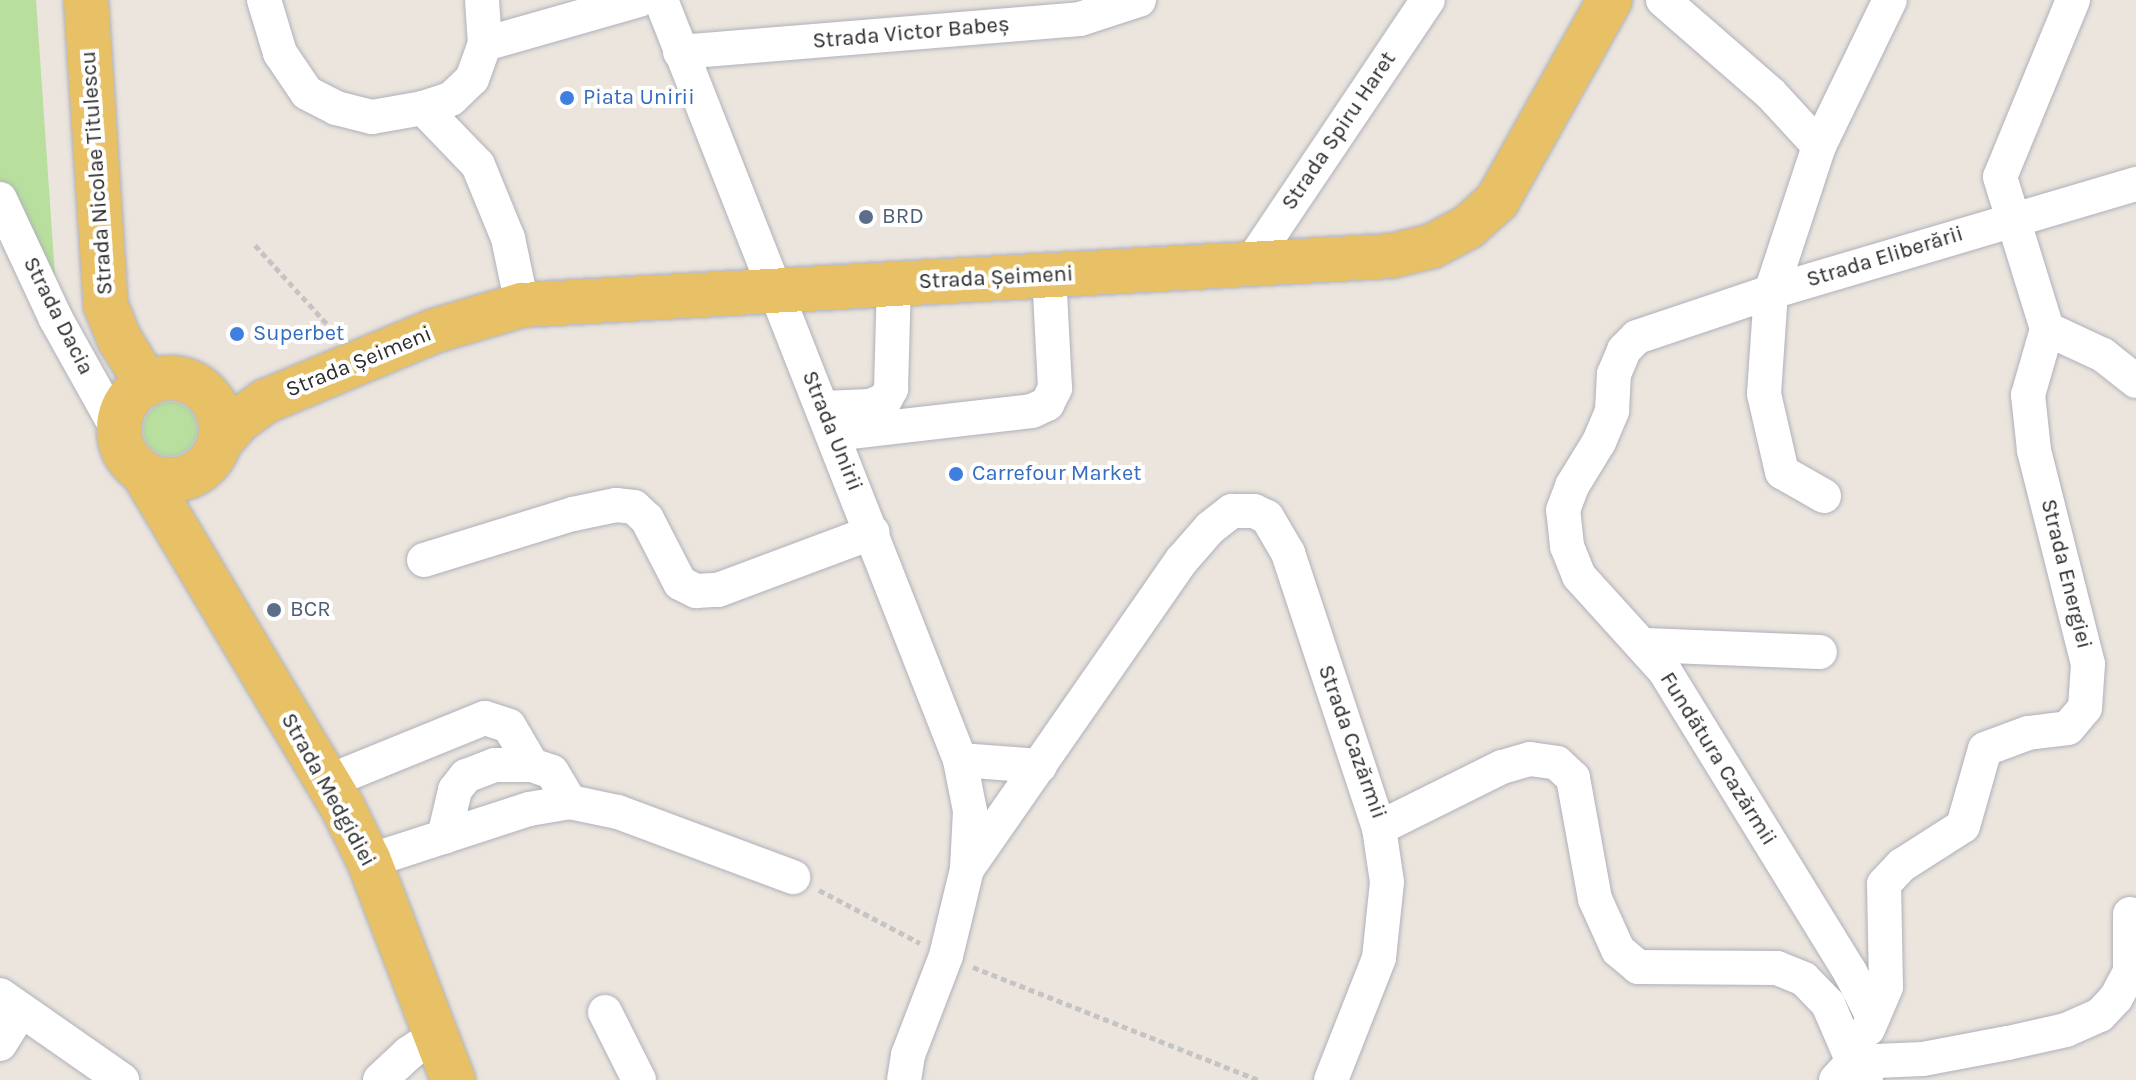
<!DOCTYPE html>
<html>
<head>
<meta charset="utf-8">
<style>
  body { margin:0 }
  #map { position:relative; width:2136px; height:1080px; overflow:hidden; background:#ece5de; font-family:Karla,sans-serif }
  div>[style] { position:absolute }
  .green>* { inset:0; background:#b8df9d }
  .round { border-radius:50% }
  .path>* { height:5px; margin-top:-2.5px; transform-origin:0; background:repeating-linear-gradient(90deg,#c4c4c4 0 6px,transparent 0 10px) }
  .roads { filter:drop-shadow(0 0 2px #aeb1ba) drop-shadow(0 0 2px #aeb1ba) }
  .minor>* { height:34px; margin:-17px; padding:0 17px; transform-origin:17px; border-radius:17px; background:#fff }
  .major>* { height:44px; margin:-22px; padding:0 22px; transform-origin:22px; border-radius:22px; background:#e8c166 }
  .major>.ring { margin:-22px; padding:0; box-sizing:content-box; background:none; border:44px solid #e8c166; border-radius:50% }
  .dots>* { width:22px; height:22px; translate:-50% -50%; box-sizing:border-box; border:4px solid #fff; border-radius:50% }
  span { translate:-50% -50%; white-space:nowrap; text-align:center; line-height:1.15; -webkit-text-stroke:8px #fff; paint-order:stroke }
  .street-label { font-size:22px; color:#2b2b2b }
  .shop-label { font-size:22px; color:#366cbe }
  .left { translate:0 -50%; text-align:left }
  .service-label { font-size:22px; color:#4e5e75 }
</style>
</head>
<body>
<div id="map">
  <div class="green">
    <div style="clip-path:polygon(0 0,36px 0,59px 334px,0 190px)"></div>
    <div class="round" style="left:143px;top:402px;width:54px;height:54px"></div>
  </div>
  <div class="path">
    <div style="left:255px;top:245px;width:123px;rotate:47.6deg"></div>
    <div style="left:819px;top:890px;width:114px;rotate:27.7deg"></div>
    <div style="left:973px;top:967px;width:308px;rotate:21.6deg"></div>
  </div>
  <div class="roads">
    <div class="minor">
      <div style="left:264px;top:0;width:55px;rotate:73.2deg"></div>
      <div style="left:280px;top:53px;width:48px;rotate:56deg"></div>
      <div style="left:307px;top:93px;width:33px;rotate:27deg"></div>
      <div style="left:336px;top:108px;width:37px;rotate:14deg"></div>
      <div style="left:372px;top:117px;width:52px;rotate:-10deg"></div>
      <div style="left:423px;top:108px;width:29px;rotate:-18deg"></div>
      <div style="left:451px;top:99px;width:29px;rotate:-44deg"></div>
      <div style="left:472px;top:79px;width:37px;rotate:-70deg"></div>
      <div style="left:485px;top:44px;width:44px;rotate:-93.9deg"></div>
      <div style="left:661px;top:0;width:817px;rotate:68.52deg"></div>
      <div style="left:960px;top:760px;width:52px;rotate:78.9deg"></div>
      <div style="left:970px;top:811px;width:58px;rotate:93deg"></div>
      <div style="left:967px;top:869px;width:89px;rotate:103.6deg"></div>
      <div style="left:946px;top:956px;width:106px;rotate:111deg"></div>
      <div style="left:908px;top:1055px;width:25px;rotate:99deg"></div>
      <div style="left:1663px;top:0;width:143px;rotate:41deg"></div>
      <div style="left:1771px;top:94px;width:71px;rotate:47.3deg"></div>
      <div style="left:2073px;top:0;width:191px;rotate:112.4deg"></div>
      <div style="left:2000px;top:177px;width:159px;rotate:72.8deg"></div>
      <div style="left:2047px;top:329px;width:62px;rotate:24.9deg"></div>
      <div style="left:2103px;top:355px;width:42px;rotate:38.2deg"></div>
      <div style="left:485px;top:44px;width:160px;rotate:-15.9deg"></div>
      <div style="left:680px;top:52px;width:401px;rotate:-4.7deg"></div>
      <div style="left:1080px;top:19px;width:62px;rotate:-17.9deg"></div>
      <div style="left:423px;top:108px;width:79px;rotate:46deg"></div>
      <div style="left:478px;top:165px;width:79px;rotate:67.7deg"></div>
      <div style="left:508px;top:238px;width:68px;rotate:78.2deg"></div>
      <div style="left:0;top:199px;width:132px;rotate:65deg"></div>
      <div style="left:56px;top:319px;width:129px;rotate:60.9deg"></div>
      <div style="left:1251px;top:263px;width:317px;rotate:-56.1deg"></div>
      <div style="left:823px;top:408px;width:47px;rotate:-2.4deg"></div>
      <div style="left:870px;top:406px;width:16px;rotate:-22deg"></div>
      <div style="left:885px;top:400px;width:13px;rotate:-61deg"></div>
      <div style="left:891px;top:389px;width:105px;rotate:-88.4deg"></div>
      <div style="left:833px;top:434px;width:200px;rotate:-6.6deg"></div>
      <div style="left:1032px;top:411px;width:17px;rotate:-25deg"></div>
      <div style="left:1047px;top:404px;width:18px;rotate:-63deg"></div>
      <div style="left:1055px;top:388px;width:113px;rotate:-93deg"></div>
      <div style="left:1824px;top:496px;width:48px;rotate:-150.3deg"></div>
      <div style="left:1782px;top:472px;width:80px;rotate:-103deg"></div>
      <div style="left:1764px;top:394px;width:102px;rotate:-86.1deg"></div>
      <div style="left:1771px;top:292px;width:154px;rotate:-71.8deg"></div>
      <div style="left:1819px;top:146px;width:162px;rotate:-64.1deg"></div>
      <div style="left:424px;top:560px;width:156px;rotate:-17.2deg"></div>
      <div style="left:573px;top:514px;width:44px;rotate:-11.8deg"></div>
      <div style="left:616px;top:505px;width:18px;rotate:6deg"></div>
      <div style="left:634px;top:507px;width:18px;rotate:43deg"></div>
      <div style="left:647px;top:519px;width:72px;rotate:62.7deg"></div>
      <div style="left:680px;top:583px;width:18px;rotate:27deg"></div>
      <div style="left:696px;top:591px;width:22px;rotate:-3deg"></div>
      <div style="left:718px;top:590px;width:165px;rotate:-20.5deg"></div>
      <div style="left:1644px;top:645px;width:176px;rotate:2.3deg"></div>
      <div style="left:960px;top:760px;width:80px;rotate:4.3deg"></div>
      <div style="left:327px;top:782px;width:170px;rotate:-22.1deg"></div>
      <div style="left:485px;top:718px;width:25px;rotate:18deg"></div>
      <div style="left:509px;top:726px;width:45px;rotate:59.5deg"></div>
      <div style="left:444px;top:837px;width:48px;rotate:-76.8deg"></div>
      <div style="left:455px;top:790px;width:18px;rotate:-52deg"></div>
      <div style="left:466px;top:776px;width:31px;rotate:-21deg"></div>
      <div style="left:495px;top:765px;width:37px"></div>
      <div style="left:532px;top:765px;width:21px;rotate:19deg"></div>
      <div style="left:552px;top:772px;width:35px;rotate:59deg"></div>
      <div style="left:369px;top:861px;width:168px;rotate:-18deg"></div>
      <div style="left:529px;top:809px;width:42px;rotate:-9.7deg"></div>
      <div style="left:570px;top:802px;width:49px;rotate:11.8deg"></div>
      <div style="left:618px;top:812px;width:187px;rotate:20.4deg"></div>
      <div style="left:967px;top:869px;width:376px;rotate:-55.2deg"></div>
      <div style="left:1182px;top:560px;width:43px;rotate:-48.8deg"></div>
      <div style="left:1210px;top:528px;width:28px;rotate:-38deg"></div>
      <div style="left:1232px;top:511px;width:22px"></div>
      <div style="left:1254px;top:511px;width:14px;rotate:25deg"></div>
      <div style="left:1267px;top:517px;width:42px;rotate:59.7deg"></div>
      <div style="left:1288px;top:553px;width:290px;rotate:71.7deg"></div>
      <div style="left:1379px;top:828px;width:137px;rotate:-26.4deg"></div>
      <div style="left:1502px;top:767px;width:29px;rotate:-16deg"></div>
      <div style="left:1530px;top:759px;width:27px;rotate:8deg"></div>
      <div style="left:1557px;top:763px;width:22px;rotate:43deg"></div>
      <div style="left:1573px;top:778px;width:123px;rotate:79.7deg"></div>
      <div style="left:1595px;top:899px;width:56px;rotate:65.7deg"></div>
      <div style="left:1618px;top:950px;width:26px;rotate:40deg"></div>
      <div style="left:1638px;top:967px;width:139px;rotate:0.4deg"></div>
      <div style="left:1777px;top:968px;width:29px;rotate:22deg"></div>
      <div style="left:1804px;top:979px;width:35px;rotate:46deg"></div>
      <div style="left:1828px;top:1004px;width:63px;rotate:66.7deg"></div>
      <div style="left:1853px;top:1062px;width:22px;rotate:54deg"></div>
      <div style="left:0;top:995px;width:149px;rotate:34.9deg"></div>
      <div style="left:605px;top:1012px;width:76px;rotate:63.4deg"></div>
      <div style="left:1873px;top:1017px;width:51px;rotate:-117.1deg"></div>
      <div style="left:1850px;top:972px;width:353px;rotate:-121.6deg"></div>
      <div style="left:1665px;top:671px;width:128px;rotate:-132.2deg"></div>
      <div style="left:1579px;top:576px;width:32px;rotate:-112deg"></div>
      <div style="left:1567px;top:546px;width:36px;rotate:-96deg"></div>
      <div style="left:1563px;top:510px;width:26px;rotate:-69deg"></div>
      <div style="left:1572px;top:486px;width:52px;rotate:-58.5deg"></div>
      <div style="left:1599px;top:442px;width:34px;rotate:-67deg"></div>
      <div style="left:1612px;top:411px;width:37px;rotate:-87deg"></div>
      <div style="left:1614px;top:374px;width:26px;rotate:-67deg"></div>
      <div style="left:1624px;top:350px;width:18px;rotate:-45deg"></div>
      <div style="left:1637px;top:337px;width:141px;rotate:-18.6deg"></div>
      <div style="left:1771px;top:292px;width:381px;rotate:-16.5deg"></div>
      <div style="left:1868px;top:1029px;width:46px;rotate:-66.8deg"></div>
      <div style="left:1886px;top:987px;width:103px;rotate:-91.1deg"></div>
      <div style="left:1884px;top:884px;width:26px;rotate:-47deg"></div>
      <div style="left:1902px;top:865px;width:72px;rotate:-32.6deg"></div>
      <div style="left:1963px;top:826px;width:80px;rotate:-74.1deg"></div>
      <div style="left:1985px;top:749px;width:46px;rotate:-20.4deg"></div>
      <div style="left:2028px;top:733px;width:40px;rotate:-7.1deg"></div>
      <div style="left:2068px;top:728px;width:26px;rotate:-50deg"></div>
      <div style="left:2085px;top:708px;width:44px;rotate:-86.1deg"></div>
      <div style="left:2088px;top:664px;width:221px;rotate:-104.2deg"></div>
      <div style="left:2034px;top:450px;width:55px;rotate:-96.2deg"></div>
      <div style="left:2028px;top:395px;width:69px;rotate:-73.9deg"></div>
      <div style="left:0;top:1044px;width:40px;rotate:-58deg"></div>
      <div style="left:380px;top:1080px;width:40px;rotate:-43deg"></div>
      <div style="left:409px;top:1053px;width:32px;rotate:-34deg"></div>
      <div style="left:1331px;top:1080px;width:131px;rotate:-68.5deg"></div>
      <div style="left:1379px;top:958px;width:76px;rotate:-84deg"></div>
      <div style="left:1387px;top:882px;width:55px;rotate:-98.4deg"></div>
      <div style="left:1836px;top:1080px;width:25px;rotate:-47deg"></div>
      <div style="left:1853px;top:1062px;width:70px;rotate:-2.5deg"></div>
      <div style="left:1923px;top:1059px;width:86px;rotate:-10.7deg"></div>
      <div style="left:2008px;top:1043px;width:59px;rotate:-12.6deg"></div>
      <div style="left:2066px;top:1030px;width:37px;rotate:-24deg"></div>
      <div style="left:2100px;top:1015px;width:23px;rotate:-47deg"></div>
      <div style="left:2116px;top:998px;width:30px;rotate:-62deg"></div>
      <div style="left:2130px;top:972px;width:58px;rotate:-90deg"></div>
    </div>
    <div class="major">
      <div style="left:86px;top:0;width:307px;rotate:86.3deg"></div>
      <div style="left:106px;top:306px;width:37px;rotate:68deg"></div>
      <div style="left:120px;top:340px;width:52px;rotate:58.5deg"></div>
      <div class="ring" style="left:119px;top:378px;width:58px;height:58px"></div>
      <div style="left:220px;top:442px;width:28px;rotate:-49deg"></div>
      <div style="left:238px;top:421px;width:34px;rotate:-36deg"></div>
      <div style="left:266px;top:401px;width:182px;rotate:-22.6deg"></div>
      <div style="left:434px;top:331px;width:92px;rotate:-16.5deg"></div>
      <div style="left:522px;top:305px;width:870px;rotate:-3.23deg"></div>
      <div style="left:1391px;top:256px;width:42px;rotate:-13.7deg"></div>
      <div style="left:1432px;top:246px;width:41px;rotate:-27.8deg"></div>
      <div style="left:1468px;top:227px;width:39px;rotate:-42deg"></div>
      <div style="left:1497px;top:201px;width:231px;rotate:-60.7deg"></div>
      <div style="left:144px;top:474px;width:387px;rotate:59.2deg"></div>
      <div style="left:342px;top:806px;width:61px;rotate:63.9deg"></div>
      <div style="left:369px;top:861px;width:235px;rotate:69deg"></div>
    </div>
  </div>
  <div class="dots">
    <div style="left:567px;top:98px;background:#3f7fe0"></div>
    <div style="left:866px;top:217px;background:#5c6f8a"></div>
    <div style="left:237px;top:334px;background:#3f7fe0"></div>
    <div style="left:956px;top:474px;background:#3f7fe0"></div>
    <div style="left:274px;top:610px;background:#5c6f8a"></div>
  </div>
  <div class="street-label">
    <span style="left:911px;top:33px;rotate:-5deg">Strada Victor Babeș</span>
    <span style="left:1339px;top:131px;rotate:-56deg">Strada Spiru Haret</span>
    <span style="left:97px;top:173px;rotate:-94deg">Strada Nicolae Titulescu</span>
    <span style="left:1885px;top:257px;rotate:-17deg">Strada Eliberării</span>
    <span style="left:996px;top:278px;rotate:-3deg">Strada Șeimeni</span>
    <span style="left:58px;top:316px;rotate:63deg">Strada Dacia</span>
    <span style="left:359px;top:362px;rotate:-22deg">Strada Șeimeni</span>
    <span style="left:832px;top:431px;rotate:68deg">Strada Unirii</span>
    <span style="left:2066px;top:574px;rotate:76deg">Strada Energiei</span>
    <span style="left:1352px;top:742px;rotate:70deg">Strada Cazărmii</span>
    <span style="left:1718px;top:759px;rotate:58deg">Fundătura Cazărmii</span>
    <span style="left:328px;top:790px;rotate:61deg">Strada Medgidiei</span>
  </div>
  <div class="shop-label">
    <span class="left" style="left:583px;top:98px">Piata Unirii</span>
    <span class="left" style="left:253px;top:334px">Superbet</span>
    <span class="left" style="left:972px;top:474px">Carrefour Market</span>
  </div>
  <div class="service-label">
    <span class="left" style="left:882px;top:217px">BRD</span>
    <span class="left" style="left:290px;top:610px">BCR</span>
  </div>
</div>
</body>
</html>
